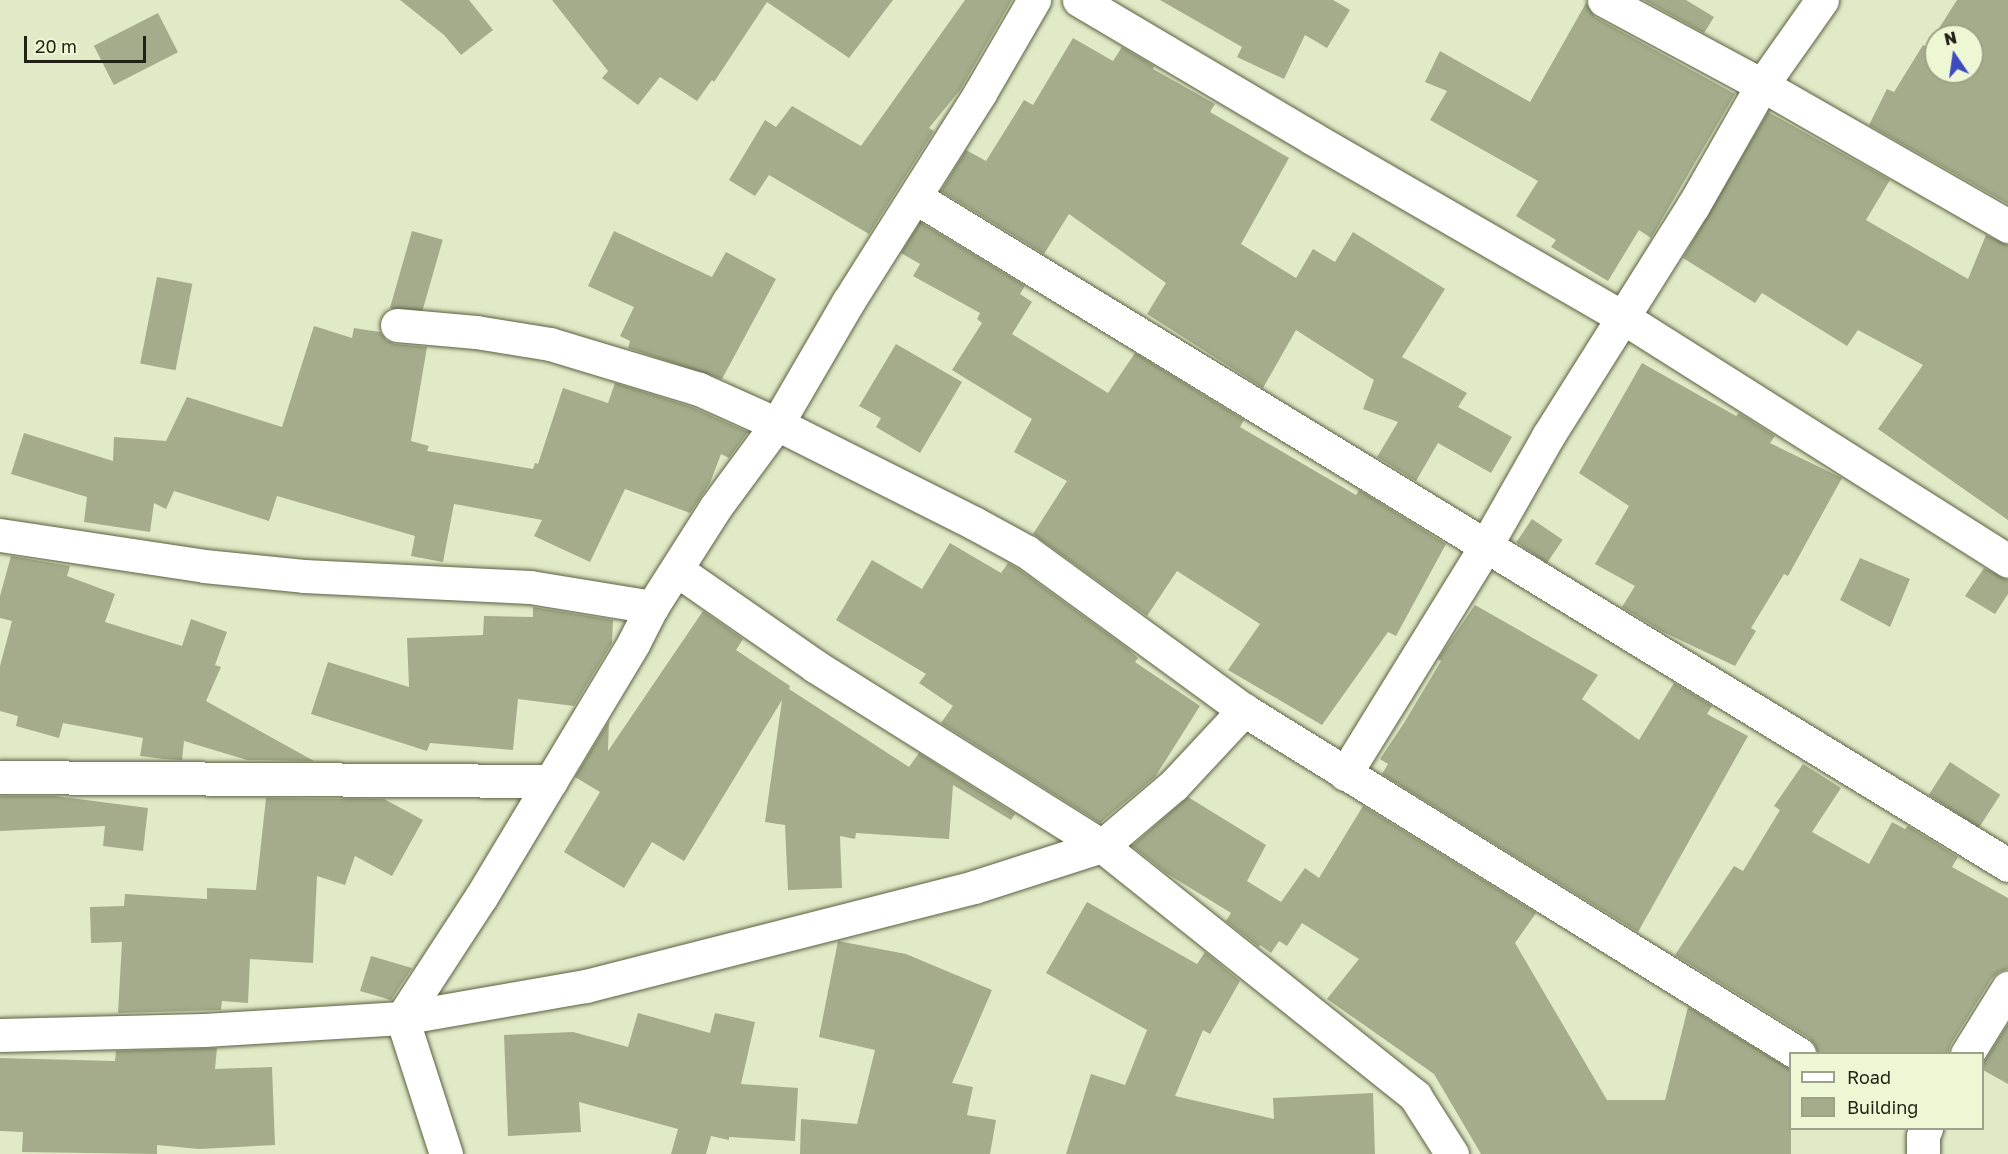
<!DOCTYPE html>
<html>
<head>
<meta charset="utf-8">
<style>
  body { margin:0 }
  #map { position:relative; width:2008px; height:1154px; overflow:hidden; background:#e1eac7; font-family:"Golos Text",sans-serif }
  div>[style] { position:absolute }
  .building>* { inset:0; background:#a4ac8b; transform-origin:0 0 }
  .roads { filter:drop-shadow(0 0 2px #5a6142) drop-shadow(0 0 2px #5a6142) }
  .minor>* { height:33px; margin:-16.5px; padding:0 16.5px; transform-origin:16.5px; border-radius:16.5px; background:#fff }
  span { translate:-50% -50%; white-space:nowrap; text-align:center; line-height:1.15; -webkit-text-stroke:4.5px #eef7d4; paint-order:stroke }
  .legend { position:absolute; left:1789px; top:1052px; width:195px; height:78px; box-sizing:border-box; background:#eef7d4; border:2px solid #9ba288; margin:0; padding:8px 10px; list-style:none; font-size:18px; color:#1f2215 }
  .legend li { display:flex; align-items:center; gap:12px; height:30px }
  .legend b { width:30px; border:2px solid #9ba288 }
  .north { position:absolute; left:1924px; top:24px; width:60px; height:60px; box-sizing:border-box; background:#eef7d4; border:2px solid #9ba288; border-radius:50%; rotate:347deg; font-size:16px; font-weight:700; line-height:24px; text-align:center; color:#1f2215 }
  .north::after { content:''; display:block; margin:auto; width:21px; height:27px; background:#3c4cbf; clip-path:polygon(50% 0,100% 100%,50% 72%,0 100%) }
  .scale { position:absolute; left:24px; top:36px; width:122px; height:27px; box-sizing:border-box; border:3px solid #1f2215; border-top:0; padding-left:8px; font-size:18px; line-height:21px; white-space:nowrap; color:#1f2215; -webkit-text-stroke:4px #eef7d4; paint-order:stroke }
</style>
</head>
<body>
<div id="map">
  <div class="building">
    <div style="clip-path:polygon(400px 0,469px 0,493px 30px,461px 55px,444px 35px)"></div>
    <div style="clip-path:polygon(552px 0,893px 0,849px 58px,767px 2px,714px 82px,712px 80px,697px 101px,660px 77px,638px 105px,602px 78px,608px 71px)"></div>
    <div style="clip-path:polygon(965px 0,1012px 0,960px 90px,929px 128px,934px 131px,869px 234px,769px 175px,755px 196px,729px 180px,765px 120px,776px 127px,792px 106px,861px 146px)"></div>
    <div style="clip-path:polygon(1160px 0,1333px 0,1350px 10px,1327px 48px,1305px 35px,1284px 79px,1237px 57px,1242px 47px)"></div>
    <div style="clip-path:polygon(1644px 0,1686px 0,1714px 17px,1704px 33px)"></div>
    <div style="clip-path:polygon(evenodd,1957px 0,2008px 0,2008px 204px,1869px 125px,1887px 89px,1894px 92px,1923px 45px,1927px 47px,1957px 0,1936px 36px,1972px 36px,1972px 72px,1936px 72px,1936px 36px)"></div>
    <div style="clip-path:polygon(1586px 3px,1595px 17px,1735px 94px,1651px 238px,1639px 230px,1608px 281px,1551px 247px,1556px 240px,1516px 216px,1538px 181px,1430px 120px,1447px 91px,1425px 82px,1440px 51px,1530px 102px)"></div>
    <div style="left:158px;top:13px;width:44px;height:72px;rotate:63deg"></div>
    <div style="clip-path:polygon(1073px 38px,1113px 61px,1122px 47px,1154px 66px,1153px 69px,1215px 104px,1210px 112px,1289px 158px,1241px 244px,1296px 278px,1313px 249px,1335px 262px,1353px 232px,1445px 289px,1402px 357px,1467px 393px,1458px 407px,1512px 437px,1491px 473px,1438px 443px,1416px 481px,1377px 457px,1398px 422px,1363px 409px,1374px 380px,1296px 330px,1263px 388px,1147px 314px,1166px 283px,1069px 214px,1044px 254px,941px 191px,966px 150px,986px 161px,1024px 100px,1033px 105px)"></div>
    <div style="clip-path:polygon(1768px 112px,1890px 180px,1866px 220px,1968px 279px,1986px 235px,2008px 245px,2008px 520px,1878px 429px,1923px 365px,1858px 330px,1847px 346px,1762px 293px,1755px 303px,1683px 258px)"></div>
    <div style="clip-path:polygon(920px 222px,1025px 286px,1020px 294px,1032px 302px,1012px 334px,1108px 393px,1135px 353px,1244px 420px,1240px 427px,1356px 495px,1359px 490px,1446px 544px,1396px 636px,1388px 632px,1322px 725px,1228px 670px,1260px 624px,1177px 571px,1147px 616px,1033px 534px,1067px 481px,1014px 452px,1032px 419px,952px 370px,982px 323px,977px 319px,980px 313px,913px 276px,920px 264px,901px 253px)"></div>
    <div style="left:412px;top:231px;width:32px;height:80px;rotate:16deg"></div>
    <div style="clip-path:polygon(614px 231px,712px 277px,726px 252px,776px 279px,722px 379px,628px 348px,630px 341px,620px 336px,634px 307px,588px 286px)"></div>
    <div style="left:157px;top:277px;width:36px;height:88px;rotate:11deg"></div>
    <div style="clip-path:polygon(314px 326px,352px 338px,354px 328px,380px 332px,386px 340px,395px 344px,427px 347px,411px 441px,429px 446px,427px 451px,533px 469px,535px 463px,538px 464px,563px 388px,608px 403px,615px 383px,692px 407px,748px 432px,729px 458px,721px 454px,710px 483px,690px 513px,625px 489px,590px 562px,534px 536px,542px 520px,454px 504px,443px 562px,411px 556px,415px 536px,277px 496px,269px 521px,174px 491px,166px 509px,154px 503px,150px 532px,84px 522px,87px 497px,11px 474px,24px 433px,113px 461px,114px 437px,166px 441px,187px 397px,282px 427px)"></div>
    <div style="clip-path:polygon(896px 344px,962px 382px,920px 453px,876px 427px,881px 418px,859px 406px)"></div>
    <div style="clip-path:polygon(1642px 363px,1736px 416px,1739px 413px,1775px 436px,1770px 443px,1842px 478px,1788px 576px,1784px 574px,1751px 628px,1756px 631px,1735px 666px,1663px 632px,1622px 607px,1635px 586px,1595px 564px,1629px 506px,1579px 473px)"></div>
    <div style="left:1532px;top:519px;width:37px;height:28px;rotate:34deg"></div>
    <div style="clip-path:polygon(950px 543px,1001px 573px,1008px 563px,1017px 568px,1127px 648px,1138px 658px,1135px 662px,1200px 706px,1155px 777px,1100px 823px,941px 723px,953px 706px,919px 683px,926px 674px,836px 620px,872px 560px,922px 589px)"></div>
    <div style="clip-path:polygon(11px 556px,70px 566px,67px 576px,115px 594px,105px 622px,182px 646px,191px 619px,227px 632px,215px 665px,221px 667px,206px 701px,314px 761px,247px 760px,184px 741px,182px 760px,164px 759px,140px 756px,143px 738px,63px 723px,59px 738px,16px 726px,18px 716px,0 711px,0 666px,12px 621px,0 618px,0 596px)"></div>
    <div style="clip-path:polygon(1860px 558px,1910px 579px,1890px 627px,1840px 600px)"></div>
    <div style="clip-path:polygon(1984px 568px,2008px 580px,2008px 594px,1995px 614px,1965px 596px)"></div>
    <div style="clip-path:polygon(1475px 605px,1598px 675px,1582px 699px,1639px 740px,1674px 683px,1712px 706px,1707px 714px,1748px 736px,1638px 932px,1382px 774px,1388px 764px,1380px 759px,1404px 723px,1441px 661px,1438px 659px)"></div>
    <div style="clip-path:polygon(533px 607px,613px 620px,612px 643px,574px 706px,518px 699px,513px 750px,430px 743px,427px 751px,311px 714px,328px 662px,409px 687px,407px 638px,483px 635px,484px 616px,533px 617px)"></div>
    <div style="clip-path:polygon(703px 611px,743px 639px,736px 650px,790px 686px,789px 689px,909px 767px,919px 753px,1015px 814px,1011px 820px,953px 785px,949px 839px,856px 833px,855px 839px,840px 836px,842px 888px,788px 890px,785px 825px,765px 822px,782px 700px,684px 861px,652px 842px,624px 888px,564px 852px,600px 792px,575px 777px,609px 721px,608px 751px)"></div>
    <div style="left:1950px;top:762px;width:60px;height:39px;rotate:33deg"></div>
    <div style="clip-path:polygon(1803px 764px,1841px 788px,1812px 832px,1869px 864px,1892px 822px,1905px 829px,1908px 826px,1958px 857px,1952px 867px,2008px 898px,2008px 969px,1999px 972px,1992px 978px,1951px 1044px,1948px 1053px,1818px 1053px,1815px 1045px,1809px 1038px,1675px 955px,1734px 866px,1743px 871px,1780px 810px,1774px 806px)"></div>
    <div style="clip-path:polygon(0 796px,55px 796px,148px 808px,143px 851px,103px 846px,105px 826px,0 831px)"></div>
    <div style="clip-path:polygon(1188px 797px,1266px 845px,1247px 881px,1281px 902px,1305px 868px,1319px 878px,1363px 806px,1536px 913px,1515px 943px,1607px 1100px,1665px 1100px,1688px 1007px,1791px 1070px,1791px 1154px,1481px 1154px,1434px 1074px,1327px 999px,1359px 959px,1302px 923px,1287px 946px,1279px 941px,1271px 953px,1260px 945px,1259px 947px,1226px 921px,1231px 913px,1166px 873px,1132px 846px)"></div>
    <div style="clip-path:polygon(266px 798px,384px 799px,423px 820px,392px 876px,355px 856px,345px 885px,317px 876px,313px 963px,250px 959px,248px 1003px,222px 1001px,221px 1010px,118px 1013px,122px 942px,91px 943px,90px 907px,124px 906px,125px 894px,207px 899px,207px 888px,256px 890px)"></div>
    <div style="clip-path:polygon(1087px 902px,1197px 964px,1205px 952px,1240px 981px,1210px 1034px,1203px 1030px,1175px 1096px,1274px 1119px,1273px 1098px,1373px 1093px,1375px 1154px,1066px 1154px,1091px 1074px,1125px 1085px,1147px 1030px,1046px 973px)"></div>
    <div style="clip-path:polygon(838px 941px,906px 954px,992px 990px,952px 1083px,973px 1087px,967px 1115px,996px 1120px,990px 1154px,800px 1154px,801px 1119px,857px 1124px,875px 1050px,819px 1037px)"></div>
    <div style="clip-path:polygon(371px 956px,412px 968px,391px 1000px,360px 991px)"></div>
    <div style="clip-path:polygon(638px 1013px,710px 1033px,715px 1013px,755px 1022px,741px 1084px,798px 1088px,795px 1141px,729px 1137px,729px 1140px,711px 1136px,706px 1154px,671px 1154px,678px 1129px,579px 1102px,581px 1132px,508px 1136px,504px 1035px,573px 1032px,628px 1047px)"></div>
    <div style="clip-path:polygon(2008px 1024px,2008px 1084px,1983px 1070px,1983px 1064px)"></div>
    <div style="clip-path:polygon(217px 1048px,215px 1069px,272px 1067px,275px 1145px,199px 1149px,157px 1145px,157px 1154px,22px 1152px,23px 1132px,0 1131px,0 1058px,115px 1061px,116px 1051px)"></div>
  </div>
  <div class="roads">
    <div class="minor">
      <div style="left:1079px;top:0;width:271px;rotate:30.6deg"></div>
      <div style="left:1312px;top:138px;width:360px;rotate:30deg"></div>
      <div style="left:1624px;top:318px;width:454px;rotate:32.3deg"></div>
      <div style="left:1604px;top:0;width:179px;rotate:28.3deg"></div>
      <div style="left:1762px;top:85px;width:284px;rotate:29.8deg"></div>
      <div style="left:915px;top:197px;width:1281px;rotate:31.43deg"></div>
      <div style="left:397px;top:325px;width:79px;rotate:5.1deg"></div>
      <div style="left:476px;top:332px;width:75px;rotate:9.2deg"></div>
      <div style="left:550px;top:344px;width:156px;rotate:16.8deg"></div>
      <div style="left:699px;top:389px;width:85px;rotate:24.2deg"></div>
      <div style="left:777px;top:424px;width:220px;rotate:26.7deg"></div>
      <div style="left:974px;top:523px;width:60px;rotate:28.7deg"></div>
      <div style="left:1027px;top:552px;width:268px;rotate:36.1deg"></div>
      <div style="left:1244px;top:710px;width:653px;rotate:31.79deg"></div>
      <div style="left:0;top:535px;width:206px;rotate:8.6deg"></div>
      <div style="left:204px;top:566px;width:100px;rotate:5.7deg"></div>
      <div style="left:304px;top:576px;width:226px;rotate:2.8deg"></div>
      <div style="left:530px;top:587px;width:124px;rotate:9.3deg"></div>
      <div style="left:677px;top:570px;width:168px;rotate:34.8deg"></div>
      <div style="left:815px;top:666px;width:339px;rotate:32.1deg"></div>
      <div style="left:1102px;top:846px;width:401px;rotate:38.6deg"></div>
      <div style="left:1415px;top:1096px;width:69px;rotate:57.5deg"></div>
      <div style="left:1345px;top:774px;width:267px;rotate:-58.3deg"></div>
      <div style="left:1485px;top:547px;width:128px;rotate:-60.4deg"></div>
      <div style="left:1548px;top:436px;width:272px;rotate:-57.8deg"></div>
      <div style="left:1693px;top:206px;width:139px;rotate:-60.3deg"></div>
      <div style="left:1762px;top:85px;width:104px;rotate:-54.8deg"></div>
      <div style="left:0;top:777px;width:551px;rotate:0.42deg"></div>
      <div style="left:0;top:1035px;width:204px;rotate:-1.4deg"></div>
      <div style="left:204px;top:1030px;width:198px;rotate:-3.5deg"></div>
      <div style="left:402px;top:1018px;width:187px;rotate:-9.9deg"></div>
      <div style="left:586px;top:986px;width:400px;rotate:-14.3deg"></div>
      <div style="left:974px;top:887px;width:134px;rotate:-17.8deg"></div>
      <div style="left:1102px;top:846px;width:94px;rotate:-40.3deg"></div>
      <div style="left:1174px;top:785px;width:103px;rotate:-47deg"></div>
      <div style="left:1967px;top:1054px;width:78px;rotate:-58.2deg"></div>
      <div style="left:446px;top:1154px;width:143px;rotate:-107.9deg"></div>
      <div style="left:402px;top:1018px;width:145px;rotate:-56.9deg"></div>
      <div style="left:481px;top:897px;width:297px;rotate:-59deg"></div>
      <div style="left:634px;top:642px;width:39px;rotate:-63deg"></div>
      <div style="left:652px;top:607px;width:117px;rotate:-57.5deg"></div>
      <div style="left:715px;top:508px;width:104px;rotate:-53.6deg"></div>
      <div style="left:777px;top:424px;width:141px;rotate:-59.8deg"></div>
      <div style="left:848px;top:302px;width:247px;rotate:-57.7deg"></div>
      <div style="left:980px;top:93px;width:108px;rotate:-59.9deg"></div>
      <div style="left:1923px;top:1154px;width:18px;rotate:-90deg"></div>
      <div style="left:1923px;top:1136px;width:9px;rotate:-69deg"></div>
    </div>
  </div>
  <ul class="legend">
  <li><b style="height:8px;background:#fff"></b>Road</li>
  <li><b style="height:16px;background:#a4ac8b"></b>Building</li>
  </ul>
  <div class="north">N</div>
  <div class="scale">20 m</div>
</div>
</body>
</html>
